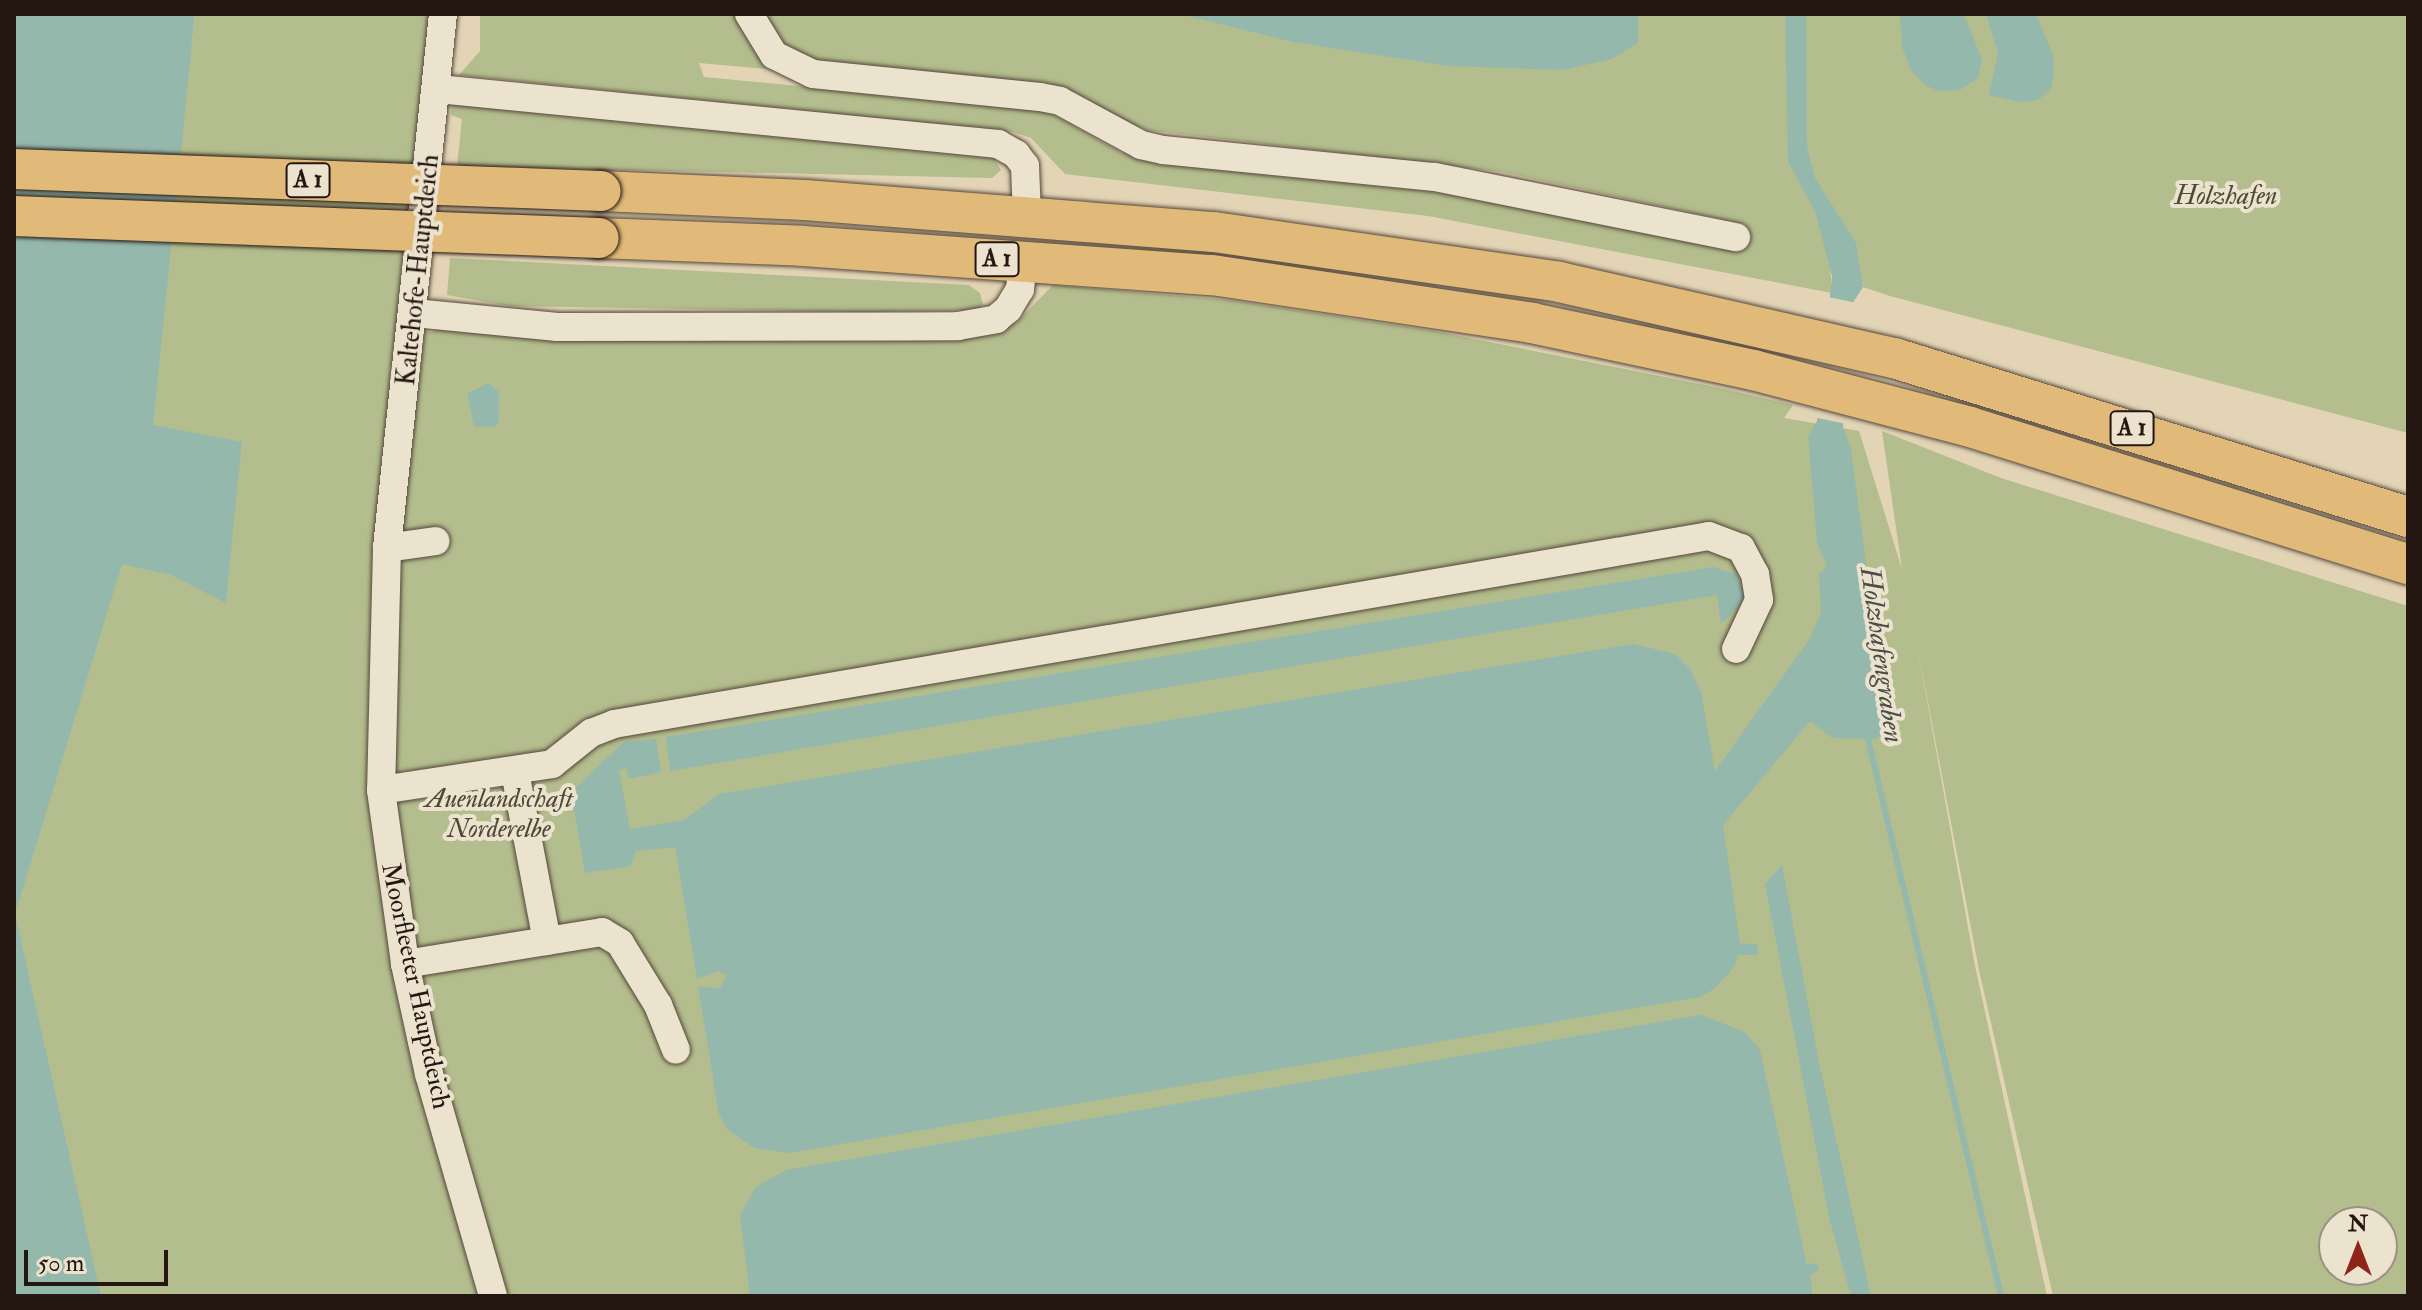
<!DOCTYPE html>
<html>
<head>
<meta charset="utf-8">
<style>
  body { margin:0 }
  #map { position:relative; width:2422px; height:1310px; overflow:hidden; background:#e2d4b5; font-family:"IM FELL Double Pica",serif }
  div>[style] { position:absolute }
  .green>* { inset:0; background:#b3bd8d }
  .water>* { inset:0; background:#95b8ad }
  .pier>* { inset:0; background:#e2d4b5 }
  .stream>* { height:6px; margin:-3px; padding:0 3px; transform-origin:3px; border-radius:3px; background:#95b8ad }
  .roads { filter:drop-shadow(0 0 2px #54463a) drop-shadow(0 0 2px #54463a) }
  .minor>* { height:28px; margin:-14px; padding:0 14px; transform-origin:14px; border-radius:14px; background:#ece3cf }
  .highway>* { height:40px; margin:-20px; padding:0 20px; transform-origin:20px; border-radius:20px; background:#e1ba7a }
  .bridges { filter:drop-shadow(0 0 2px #241611) drop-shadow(0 0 2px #241611) }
  .highway-bridge>* { height:40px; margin:-20px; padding:0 20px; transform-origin:20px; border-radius:20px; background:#e1ba7a }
  span { translate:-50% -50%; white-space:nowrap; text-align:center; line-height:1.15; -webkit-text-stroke:8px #ece3cf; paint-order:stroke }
  .shield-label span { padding:2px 6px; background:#ece3cf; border:2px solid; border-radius:6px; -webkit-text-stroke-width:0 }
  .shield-label { font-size:24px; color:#241611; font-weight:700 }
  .park-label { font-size:26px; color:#4f4836; font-style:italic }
  .street-label { font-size:26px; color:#241611 }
  .water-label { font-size:28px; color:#4c4f48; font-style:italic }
  .frame { position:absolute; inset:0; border:16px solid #241611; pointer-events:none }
  .north { position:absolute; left:2318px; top:1206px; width:80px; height:80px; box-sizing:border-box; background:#ece3cf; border:2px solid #9c9183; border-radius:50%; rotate:0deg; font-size:22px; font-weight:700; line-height:32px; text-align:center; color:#241611 }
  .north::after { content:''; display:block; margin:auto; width:28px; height:36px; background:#8f2418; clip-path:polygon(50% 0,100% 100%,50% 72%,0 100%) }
  .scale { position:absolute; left:24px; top:1250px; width:144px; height:36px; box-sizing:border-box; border:4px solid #241611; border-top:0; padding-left:10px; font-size:24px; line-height:28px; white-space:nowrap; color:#241611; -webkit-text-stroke:6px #ece3cf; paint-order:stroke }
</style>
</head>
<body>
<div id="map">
  <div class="green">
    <div style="clip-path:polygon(evenodd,195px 14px,434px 14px,404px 331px,432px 332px,442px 324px,862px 336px,1016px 323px,1053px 285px,1228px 300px,1434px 331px,1725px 389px,1793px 405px,1784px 418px,1859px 431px,1902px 569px,1882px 431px,2001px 478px,2408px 606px,2408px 1296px,2053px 1296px,1979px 970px,1916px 639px,1975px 966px,2047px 1296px,14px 1296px,14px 318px,162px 322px,195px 14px,2334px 1222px,2382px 1222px,2382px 1270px,2334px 1270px,2334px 1222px)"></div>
    <div style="clip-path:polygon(evenodd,480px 14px,2408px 14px,2408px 433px,1890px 296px,1863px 287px,1862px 281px,1830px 265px,1832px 293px,1428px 216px,1065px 174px,1031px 138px,1013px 132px,459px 75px,480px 51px,480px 14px,699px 63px,1052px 94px,1147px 130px,1502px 172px,1745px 224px,1747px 248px,1441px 187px,1122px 153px,1045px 110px,704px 77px,699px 63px)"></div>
    <div style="clip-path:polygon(452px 99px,989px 150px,1001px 170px,992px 178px,457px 166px,462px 119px,451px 115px)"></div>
    <div style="clip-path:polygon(450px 258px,969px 285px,980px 293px,983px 305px,976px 310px,860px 312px,509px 306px,447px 295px)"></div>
  </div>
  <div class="water">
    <div style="clip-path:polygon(14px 14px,195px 14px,153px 425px,242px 442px,226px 603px,171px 575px,122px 564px,15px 914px,101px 1296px,14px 1296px)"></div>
    <div style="clip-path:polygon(1180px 14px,1638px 14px,1638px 43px,1612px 59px,1563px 70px,1449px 66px,1293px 42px)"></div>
    <div style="clip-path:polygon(1785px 14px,1806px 14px,1807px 147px,1815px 178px,1856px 243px,1863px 287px,1854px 301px,1843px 427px,1851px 449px,1888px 729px,1876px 739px,1832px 738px,1810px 721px,1723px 825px,1740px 943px,1758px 945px,1757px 955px,1738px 955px,1735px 966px,1714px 989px,1700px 997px,789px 1153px,754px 1148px,727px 1129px,719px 1114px,698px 987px,720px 988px,727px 976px,718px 971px,697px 979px,675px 847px,636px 851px,631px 866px,585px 873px,571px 792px,624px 742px,656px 739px,661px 772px,629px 779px,626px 767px,619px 771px,630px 829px,684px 820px,719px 794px,1633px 644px,1675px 654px,1691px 670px,1701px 692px,1715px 771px,1809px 640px,1821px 613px,1819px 574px,1827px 566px,1817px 542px,1808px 436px,1817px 421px,1832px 276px,1815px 211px,1788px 162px)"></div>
    <div style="clip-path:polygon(1900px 14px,1964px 14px,1982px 60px,1978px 78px,1960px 90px,1939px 91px,1925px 85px,1911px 70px,1902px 47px)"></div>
    <div style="clip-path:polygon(1986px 14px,2036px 14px,2053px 55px,2054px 74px,2051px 89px,2038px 100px,2019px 102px,1989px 95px,1998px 53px)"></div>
    <div style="clip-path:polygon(488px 383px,499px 392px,499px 422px,494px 427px,474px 426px,467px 394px)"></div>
    <div style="clip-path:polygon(1713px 567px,1738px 575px,1746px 600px,1721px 624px,1717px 595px,670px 771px,666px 737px)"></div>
    <div style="clip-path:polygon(1782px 865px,1819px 1062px,1871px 1296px,1851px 1296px,1830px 1221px,1765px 884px)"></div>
    <div style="clip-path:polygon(1701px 1015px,1745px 1032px,1760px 1050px,1807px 1265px,1817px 1263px,1819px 1270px,1810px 1275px,1813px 1296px,750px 1296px,740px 1215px,756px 1187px,786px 1170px)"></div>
  </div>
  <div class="pier">
    <div style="clip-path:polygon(1828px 297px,1857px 303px,1846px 424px,1813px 417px)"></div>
  </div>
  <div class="stream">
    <div style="left:1866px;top:731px;width:581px;rotate:76.56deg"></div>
  </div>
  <div class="roads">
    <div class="minor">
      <div style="left:443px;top:14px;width:537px;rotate:95.99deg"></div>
      <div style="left:387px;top:548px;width:242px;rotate:91.4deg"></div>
      <div style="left:381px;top:790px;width:176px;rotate:82.1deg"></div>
      <div style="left:405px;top:964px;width:113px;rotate:77.7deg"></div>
      <div style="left:429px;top:1074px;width:231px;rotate:73.9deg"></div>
      <div style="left:749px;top:14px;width:48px;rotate:58.6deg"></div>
      <div style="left:774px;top:55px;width:43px;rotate:26deg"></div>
      <div style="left:813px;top:74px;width:228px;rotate:5.8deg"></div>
      <div style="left:1040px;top:97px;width:20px;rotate:11deg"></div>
      <div style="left:1060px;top:101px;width:92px;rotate:28.5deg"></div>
      <div style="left:1141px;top:145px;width:23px;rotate:13deg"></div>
      <div style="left:1163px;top:150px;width:273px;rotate:5.7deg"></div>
      <div style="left:1435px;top:177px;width:307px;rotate:11.3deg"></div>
      <div style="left:438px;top:89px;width:563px;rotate:5.61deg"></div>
      <div style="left:998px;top:144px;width:21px;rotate:29deg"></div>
      <div style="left:1016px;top:154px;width:15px;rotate:53deg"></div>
      <div style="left:1025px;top:166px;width:49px;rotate:87.7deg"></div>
      <div style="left:414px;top:313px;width:144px;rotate:5.6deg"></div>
      <div style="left:557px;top:327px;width:401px;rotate:-0.1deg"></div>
      <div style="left:958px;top:326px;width:39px;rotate:-10deg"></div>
      <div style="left:996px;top:319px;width:16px;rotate:-40deg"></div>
      <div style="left:1008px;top:309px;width:23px;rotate:-59deg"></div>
      <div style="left:1020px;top:289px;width:28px;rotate:-84deg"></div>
      <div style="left:387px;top:548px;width:49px;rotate:-8.1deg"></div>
      <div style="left:515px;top:772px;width:172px;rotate:79.3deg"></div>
      <div style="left:381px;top:790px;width:173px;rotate:-8.6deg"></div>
      <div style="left:552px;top:764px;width:50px;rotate:-38.5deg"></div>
      <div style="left:591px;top:733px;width:25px;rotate:-21deg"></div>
      <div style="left:614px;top:724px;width:1111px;rotate:-9.74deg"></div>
      <div style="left:1709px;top:536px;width:34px;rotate:21deg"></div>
      <div style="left:1741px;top:548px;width:30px;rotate:62deg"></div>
      <div style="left:1755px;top:574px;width:26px;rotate:81deg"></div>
      <div style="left:1759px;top:600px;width:54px;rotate:115.1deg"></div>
      <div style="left:405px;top:964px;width:200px;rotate:-9.2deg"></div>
      <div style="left:602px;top:932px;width:21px;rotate:31deg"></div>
      <div style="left:620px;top:943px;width:73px;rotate:58.5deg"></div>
      <div style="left:658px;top:1005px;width:48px;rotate:68.2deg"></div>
    </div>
    <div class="highway">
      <div style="left:601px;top:191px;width:204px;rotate:2.5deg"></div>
      <div style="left:805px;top:200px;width:410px;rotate:4.5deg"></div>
      <div style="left:1214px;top:232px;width:349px;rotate:8.2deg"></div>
      <div style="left:1559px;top:282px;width:344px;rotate:12.8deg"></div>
      <div style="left:1894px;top:358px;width:538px;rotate:17.19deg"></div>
      <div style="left:599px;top:238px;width:204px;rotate:2.2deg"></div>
      <div style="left:803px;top:246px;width:410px;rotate:4.1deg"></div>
      <div style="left:1212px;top:275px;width:324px;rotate:8.5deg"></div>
      <div style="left:1532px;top:323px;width:226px;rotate:12deg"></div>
      <div style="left:1753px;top:370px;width:224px;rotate:14.7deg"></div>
      <div style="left:1970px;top:427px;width:459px;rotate:17.4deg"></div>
    </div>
  </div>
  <div class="bridges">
    <div class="highway-bridge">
      <div style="left:14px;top:169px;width:587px;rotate:2.15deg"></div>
      <div style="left:14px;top:216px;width:585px;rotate:2.15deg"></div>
    </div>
  </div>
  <div class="shield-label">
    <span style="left:308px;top:180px">A 1</span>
    <span style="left:997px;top:259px">A 1</span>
    <span style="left:2132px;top:428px">A 1</span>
  </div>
  <div class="park-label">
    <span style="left:2226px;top:197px">Holzhafen</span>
    <span style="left:499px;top:815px">Auenlandschaft<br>Norderelbe</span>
  </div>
  <div class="street-label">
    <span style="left:419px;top:270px;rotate:-84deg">Kaltehofe-Hauptdeich</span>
    <span style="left:415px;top:986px;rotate:78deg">Moorfleeter Hauptdeich</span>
  </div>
  <div class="water-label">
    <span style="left:1881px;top:655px;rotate:82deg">Holzhafengraben</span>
  </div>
  <div class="frame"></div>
  <div class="north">N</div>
  <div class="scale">50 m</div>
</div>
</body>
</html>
